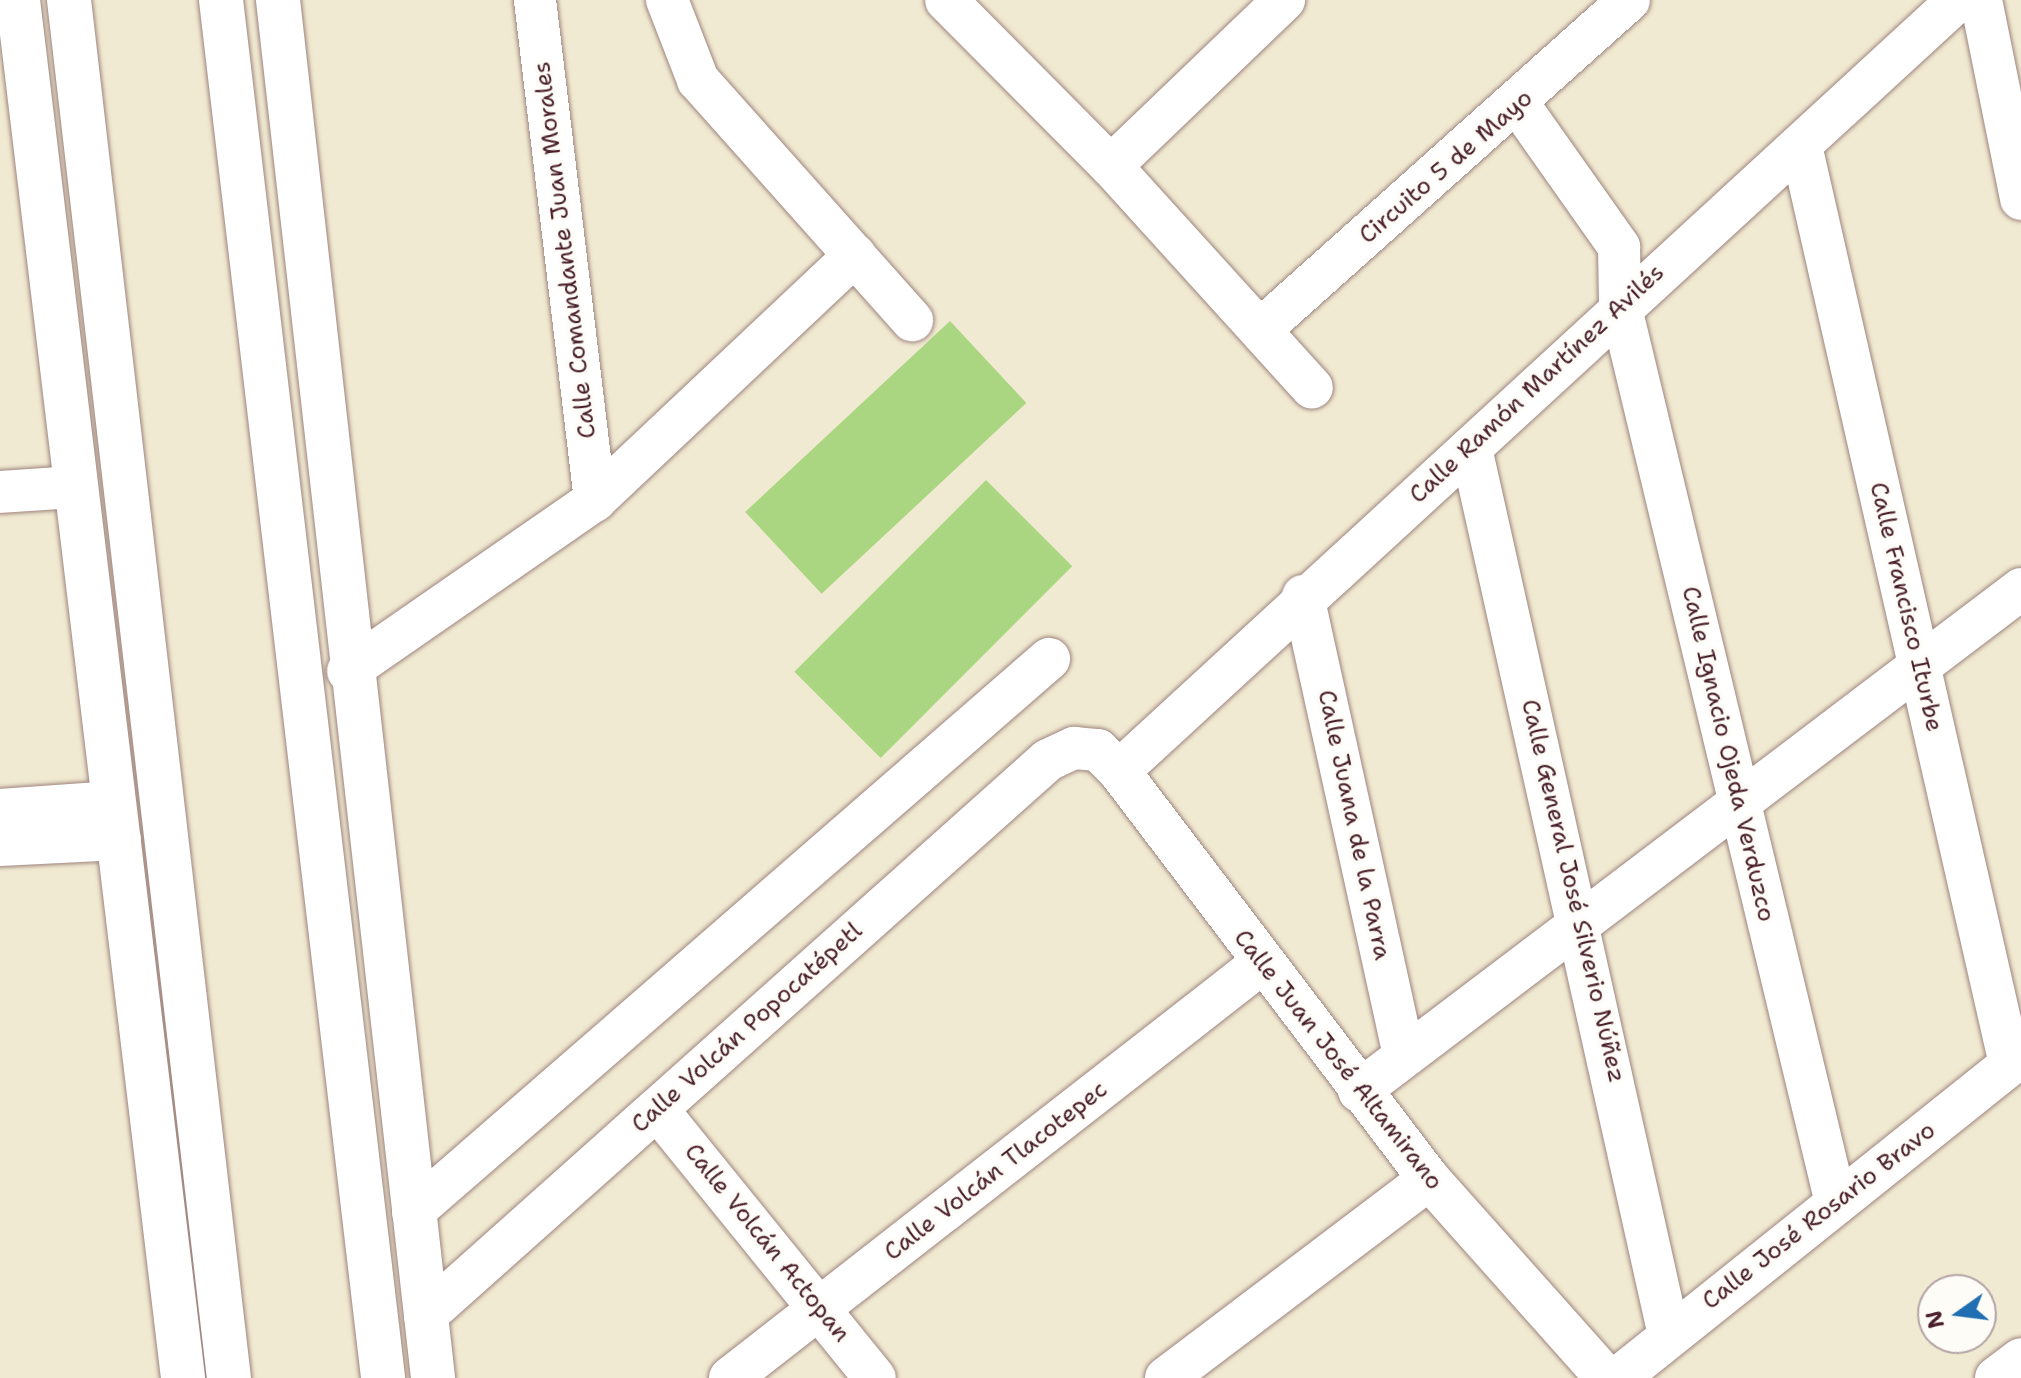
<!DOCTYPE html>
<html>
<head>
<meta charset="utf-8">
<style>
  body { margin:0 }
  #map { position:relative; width:2021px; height:1378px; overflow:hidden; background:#f1ead2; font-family:"Shantell Sans",sans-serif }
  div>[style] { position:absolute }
  .green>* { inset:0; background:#aad581; transform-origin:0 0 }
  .roads { filter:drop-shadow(0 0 2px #9e847e) drop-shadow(0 0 2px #9e847e) }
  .minor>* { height:42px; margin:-21px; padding:0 21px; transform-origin:21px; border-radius:21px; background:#fff }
  .major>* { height:44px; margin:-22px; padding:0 22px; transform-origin:22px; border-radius:22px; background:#fff }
  .highway>* { height:44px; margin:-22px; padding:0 22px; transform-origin:22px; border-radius:22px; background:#fff }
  span { translate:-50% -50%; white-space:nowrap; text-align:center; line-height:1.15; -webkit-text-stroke:7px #fdfcf7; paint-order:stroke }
  .street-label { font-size:24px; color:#4a1f2b }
  .north { position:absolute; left:1917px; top:1274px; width:80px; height:80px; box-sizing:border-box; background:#fdfcf7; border:2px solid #b5a4a5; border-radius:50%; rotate:256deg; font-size:22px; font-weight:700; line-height:32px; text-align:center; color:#4a1f2b }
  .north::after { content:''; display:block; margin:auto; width:28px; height:36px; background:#1f6fb2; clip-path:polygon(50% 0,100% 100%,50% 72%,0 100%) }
</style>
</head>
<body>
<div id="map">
  <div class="green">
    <div style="left:950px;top:321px;width:112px;height:280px;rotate:47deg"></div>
    <div style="left:986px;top:480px;width:122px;height:271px;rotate:45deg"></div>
  </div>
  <div class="roads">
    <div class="minor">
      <div style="left:535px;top:0;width:504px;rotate:83.16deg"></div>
      <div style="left:667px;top:0;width:86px;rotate:68.8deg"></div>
      <div style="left:698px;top:80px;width:322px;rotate:48.3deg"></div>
      <div style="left:946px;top:0;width:234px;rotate:45.2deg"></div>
      <div style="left:1111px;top:166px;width:299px;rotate:47.8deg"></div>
      <div style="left:1981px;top:0;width:203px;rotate:78.6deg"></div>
      <div style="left:1519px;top:105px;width:174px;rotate:54.8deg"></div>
      <div style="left:1619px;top:247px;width:57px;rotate:89deg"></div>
      <div style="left:1620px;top:304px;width:925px;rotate:76.49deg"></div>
      <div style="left:1802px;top:150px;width:937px;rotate:77.18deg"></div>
      <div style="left:1111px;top:166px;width:240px;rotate:-43.8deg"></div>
      <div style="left:1260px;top:330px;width:495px;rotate:-41.8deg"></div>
      <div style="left:1471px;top:448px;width:909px;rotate:77.42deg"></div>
      <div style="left:0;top:492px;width:76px;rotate:-3.8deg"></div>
      <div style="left:1303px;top:596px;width:470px;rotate:77.6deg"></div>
      <div style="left:348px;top:671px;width:300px;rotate:-34.7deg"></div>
      <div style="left:595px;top:500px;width:357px;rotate:-43.3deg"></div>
      <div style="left:1119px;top:771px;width:1139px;rotate:-42.58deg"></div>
      <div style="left:0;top:810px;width:114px;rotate:-4deg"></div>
      <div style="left:0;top:845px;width:120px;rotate:-2.9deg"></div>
      <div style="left:1359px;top:1091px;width:831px;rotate:-37.17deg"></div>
      <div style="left:657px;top:1109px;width:346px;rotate:51deg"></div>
      <div style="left:413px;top:1212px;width:843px;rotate:-41.01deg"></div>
      <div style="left:425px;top:1316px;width:835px;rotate:-41.75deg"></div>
      <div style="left:1048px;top:760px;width:29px;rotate:-25deg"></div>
      <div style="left:1074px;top:748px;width:24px;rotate:5deg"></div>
      <div style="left:1098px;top:750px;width:30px;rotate:45deg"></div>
      <div style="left:1119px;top:771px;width:512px;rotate:52.77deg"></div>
      <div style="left:1429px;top:1179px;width:266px;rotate:48.3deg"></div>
      <div style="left:730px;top:1378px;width:675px;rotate:-37.96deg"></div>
      <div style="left:1166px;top:1378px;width:330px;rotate:-37.1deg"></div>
      <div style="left:1618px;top:1378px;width:516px;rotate:-38.63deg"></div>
      <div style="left:1996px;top:1378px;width:31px;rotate:-37deg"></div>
    </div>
    <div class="major">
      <div style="left:18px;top:0;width:1388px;rotate:83.17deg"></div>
      <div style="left:278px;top:0;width:1387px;rotate:83.58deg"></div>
    </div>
    <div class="highway">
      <div style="left:69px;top:0;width:1387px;rotate:83.38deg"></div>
      <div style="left:221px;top:0;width:1387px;rotate:83.29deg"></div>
    </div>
  </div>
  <div class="street-label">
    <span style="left:1446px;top:167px;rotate:-41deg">Circuito 5 de Mayo</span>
    <span style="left:565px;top:250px;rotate:-97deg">Calle Comandante Juan Morales</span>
    <span style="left:1537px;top:384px;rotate:-43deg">Calle Ramón Martínez Avilés</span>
    <span style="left:1906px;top:607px;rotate:77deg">Calle Francisco Iturbe</span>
    <span style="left:1728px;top:754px;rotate:77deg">Calle Ignacio Ojeda Verduzco</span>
    <span style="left:1354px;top:825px;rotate:78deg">Calle Juana de la Parra</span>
    <span style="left:1573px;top:891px;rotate:77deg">Calle General José Silverio Núñez</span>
    <span style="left:747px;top:1028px;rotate:-42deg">Calle Volcán Popocatépetl</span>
    <span style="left:1338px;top:1060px;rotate:52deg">Calle Juan José Altamirano</span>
    <span style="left:996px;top:1171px;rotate:-38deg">Calle Volcán Tlacotepec</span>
    <span style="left:1819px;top:1216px;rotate:-38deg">Calle José Rosario Bravo</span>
    <span style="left:767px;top:1243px;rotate:51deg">Calle Volcán Actopan</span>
  </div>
  <div class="north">N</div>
</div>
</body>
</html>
